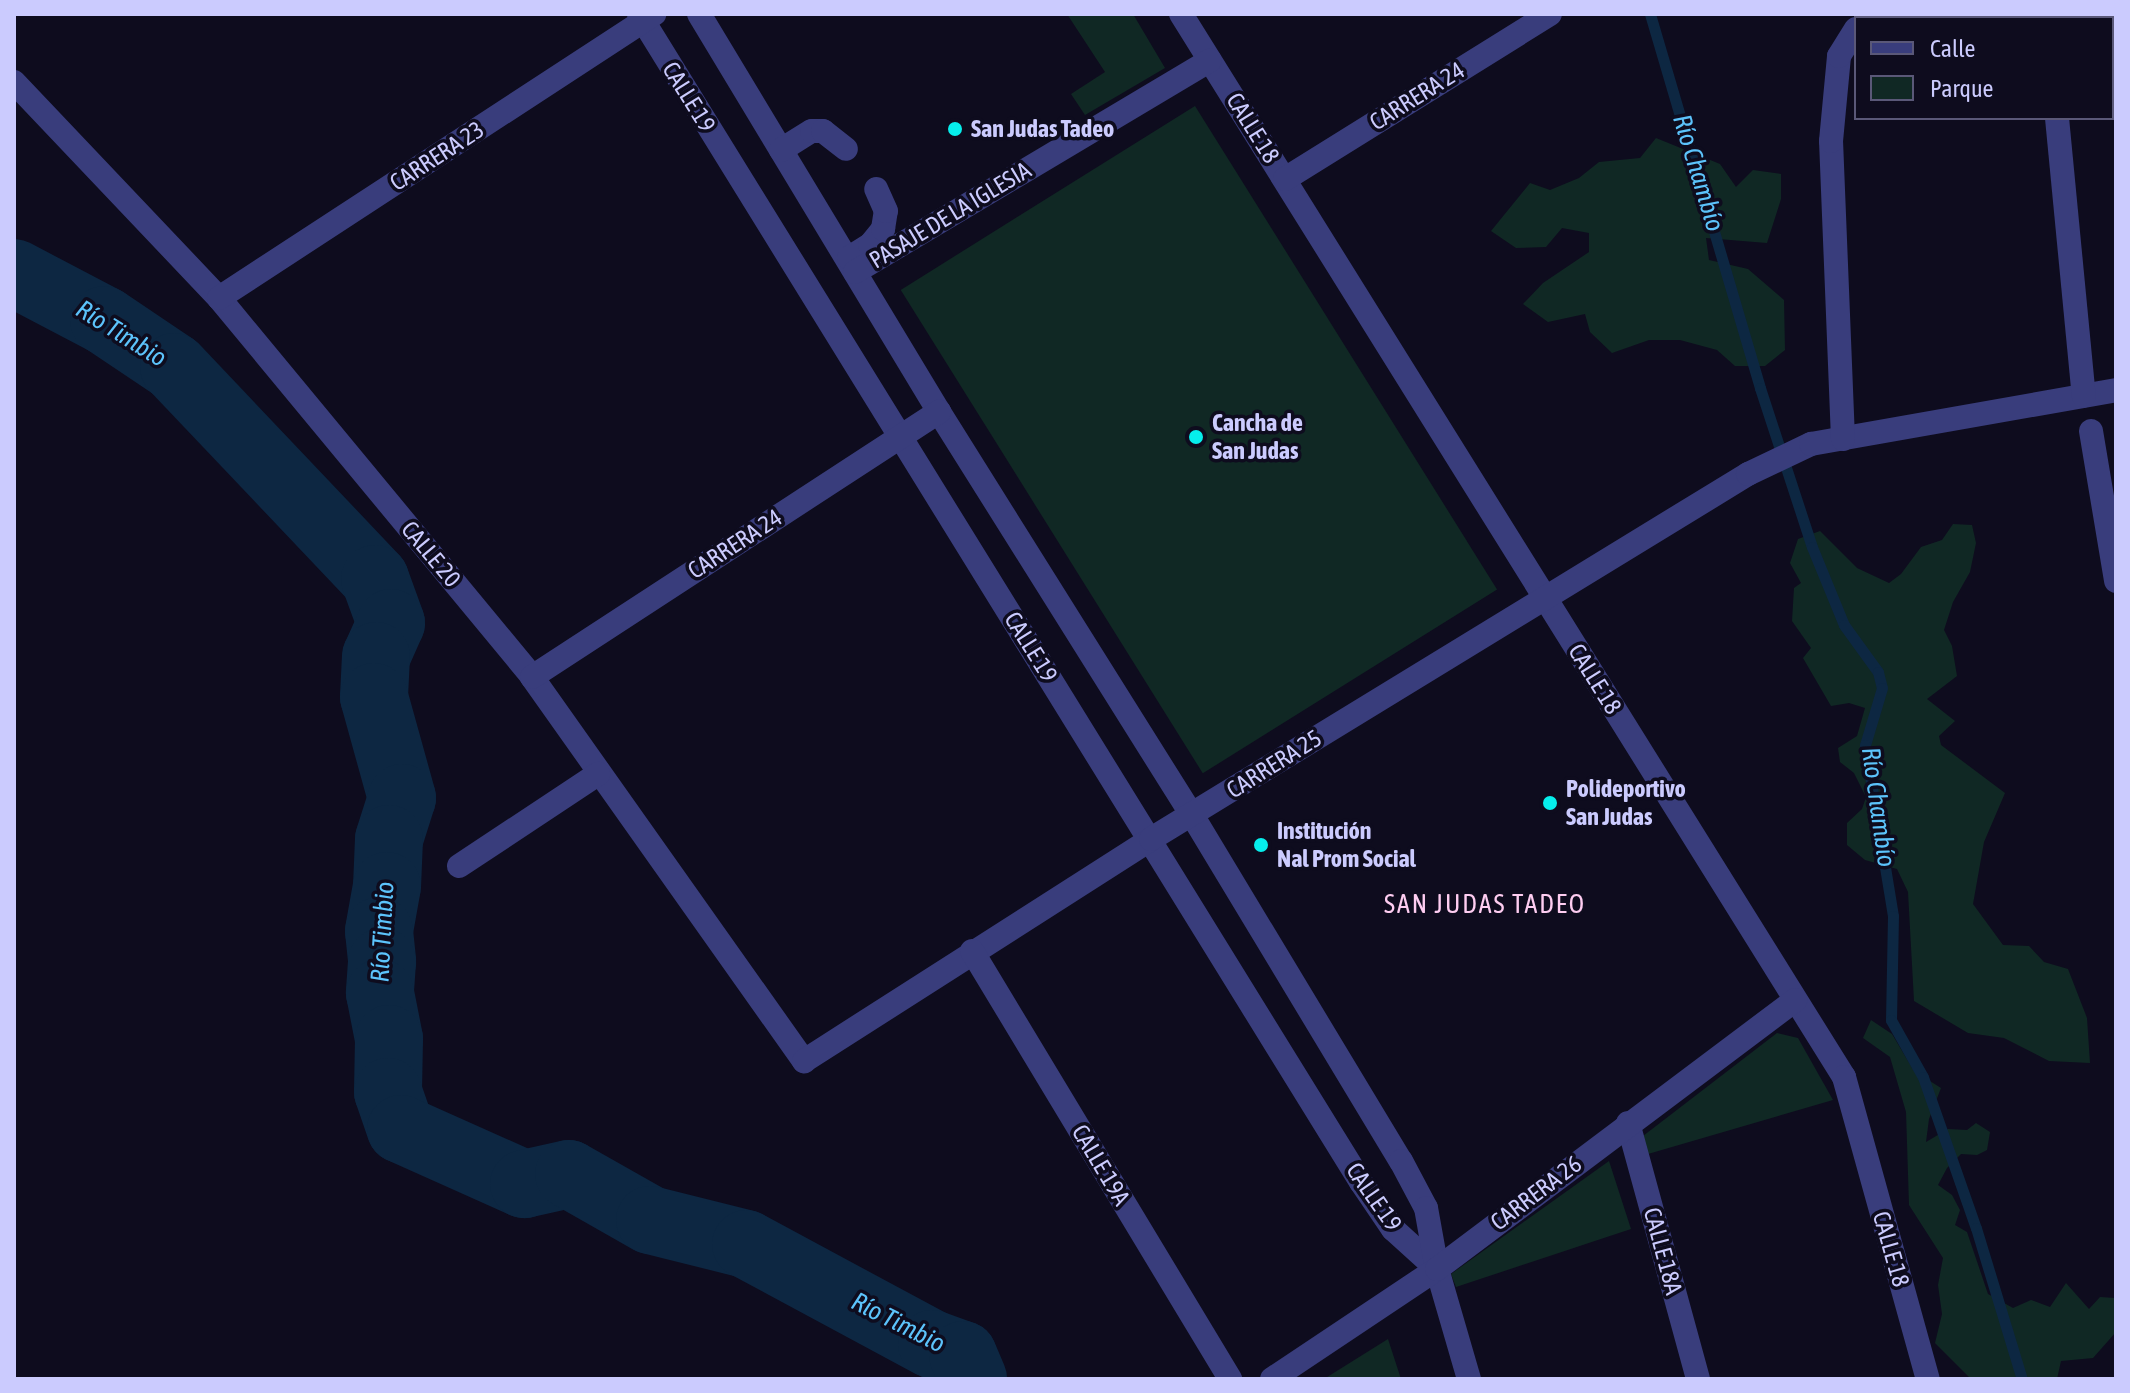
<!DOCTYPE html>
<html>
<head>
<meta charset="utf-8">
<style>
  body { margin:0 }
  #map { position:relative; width:2130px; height:1393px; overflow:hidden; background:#0e0c1e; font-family:"Asap Condensed",sans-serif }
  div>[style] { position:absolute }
  .green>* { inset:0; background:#102824; transform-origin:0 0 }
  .stream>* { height:11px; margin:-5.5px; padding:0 5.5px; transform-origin:5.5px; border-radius:5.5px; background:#0d2742 }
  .river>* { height:68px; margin:-34px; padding:0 34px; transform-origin:34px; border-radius:34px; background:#0d2742 }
  .minor>* { height:24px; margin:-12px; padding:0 12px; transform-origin:12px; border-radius:12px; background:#393d7c }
  .dots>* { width:22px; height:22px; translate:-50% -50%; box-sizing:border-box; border:4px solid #0e0c1e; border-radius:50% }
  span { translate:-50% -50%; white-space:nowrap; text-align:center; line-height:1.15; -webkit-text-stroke:7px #0e0c1e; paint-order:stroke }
  .street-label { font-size:24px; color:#cbcbfe }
  .poi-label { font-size:24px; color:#cbcbfe; font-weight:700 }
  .left { translate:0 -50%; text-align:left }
  .water-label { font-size:26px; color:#5cc3fb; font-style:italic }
  .neighbourhood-label { font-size:26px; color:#fecdf1; letter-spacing:2px }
  .frame { position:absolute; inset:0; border:16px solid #cbcbfe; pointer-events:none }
  .legend { position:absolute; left:1854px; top:16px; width:260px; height:104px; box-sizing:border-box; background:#0e0c1e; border:2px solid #5a5878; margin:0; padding:10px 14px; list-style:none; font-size:24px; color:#cbcbfe }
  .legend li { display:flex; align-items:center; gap:16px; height:40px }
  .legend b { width:40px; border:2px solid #5a5878 }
</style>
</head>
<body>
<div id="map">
  <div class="green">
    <div style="clip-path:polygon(1067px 14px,1133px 14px,1165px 68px,1085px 115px,1071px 94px,1105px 72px)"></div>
    <div style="left:1195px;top:106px;width:570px;height:347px;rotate:58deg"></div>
    <div style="clip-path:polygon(1656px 138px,1720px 164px,1736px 187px,1753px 170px,1781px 174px,1781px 199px,1767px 243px,1706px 238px,1709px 260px,1748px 269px,1784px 300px,1785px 350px,1765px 366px,1735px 366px,1717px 350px,1680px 340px,1649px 340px,1612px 353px,1590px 332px,1585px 314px,1548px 322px,1523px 304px,1543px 283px,1589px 252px,1589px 233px,1562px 228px,1546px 247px,1516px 248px,1491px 231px,1530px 183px,1550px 190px,1579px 178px,1599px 162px,1640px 158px)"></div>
    <div style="clip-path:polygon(1953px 524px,1972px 525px,1976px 543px,1970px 572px,1953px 602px,1944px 630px,1952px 646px,1957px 676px,1927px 699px,1955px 721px,1939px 736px,1941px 745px,2005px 793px,1984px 842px,1973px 904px,2003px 945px,2029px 946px,2044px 962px,2068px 969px,2087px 1018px,2090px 1063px,2049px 1061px,2004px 1038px,1968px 1033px,1914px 1001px,1908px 892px,1897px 869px,1865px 860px,1847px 845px,1847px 823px,1862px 809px,1866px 797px,1854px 773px,1840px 762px,1838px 748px,1857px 736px,1865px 708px,1849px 703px,1831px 706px,1803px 658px,1811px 648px,1792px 621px,1794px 588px,1801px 583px,1790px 563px,1798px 539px,1820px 531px,1857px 568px,1889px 583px,1901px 574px,1921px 547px,1942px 540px)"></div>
    <div style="clip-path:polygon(1871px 1020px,1892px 1034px,1914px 1071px,1941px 1088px,1929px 1119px,1926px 1142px,1948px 1129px,1967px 1130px,1976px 1123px,1990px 1132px,1987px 1150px,1977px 1155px,1961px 1154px,1947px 1168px,1938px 1185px,1952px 1195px,1960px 1210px,1955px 1225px,1967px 1232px,1988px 1294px,2013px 1308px,2031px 1300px,2050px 1307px,2066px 1283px,2089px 1309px,2100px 1297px,2115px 1298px,2116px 1332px,2093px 1358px,2061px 1361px,2057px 1379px,1971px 1379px,1935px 1343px,1942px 1314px,1938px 1285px,1943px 1258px,1909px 1205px,1906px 1112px,1890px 1057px,1863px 1038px)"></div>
    <div style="clip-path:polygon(1777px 1033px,1798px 1038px,1833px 1100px,1648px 1154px,1643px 1136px)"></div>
    <div style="clip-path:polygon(1609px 1161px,1631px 1229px,1456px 1287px,1451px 1274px)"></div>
    <div style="clip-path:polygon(1388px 1339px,1401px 1379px,1324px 1379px)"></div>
  </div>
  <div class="stream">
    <div style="left:1650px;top:14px;width:390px;rotate:73.6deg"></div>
    <div style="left:1760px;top:388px;width:167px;rotate:71.9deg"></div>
    <div style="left:1812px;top:547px;width:84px;rotate:67.7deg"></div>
    <div style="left:1844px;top:625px;width:58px;rotate:54.1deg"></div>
    <div style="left:1878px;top:672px;width:16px;rotate:76deg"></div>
    <div style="left:1882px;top:688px;width:59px;rotate:106.6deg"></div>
    <div style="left:1865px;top:745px;width:173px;rotate:80.7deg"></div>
    <div style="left:1893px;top:916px;width:104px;rotate:91.1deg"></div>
    <div style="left:1891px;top:1020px;width:65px;rotate:60.7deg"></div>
    <div style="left:1923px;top:1077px;width:160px;rotate:70.7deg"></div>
    <div style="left:1976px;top:1228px;width:158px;rotate:73.1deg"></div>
  </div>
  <div class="river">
    <div style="left:14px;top:273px;width:102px;rotate:27.6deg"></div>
    <div style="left:104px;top:320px;width:84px;rotate:33.9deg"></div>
    <div style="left:174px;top:367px;width:292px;rotate:46.5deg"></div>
    <div style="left:375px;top:579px;width:47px;rotate:70deg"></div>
    <div style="left:391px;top:623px;width:36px;rotate:114deg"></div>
    <div style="left:376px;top:656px;width:41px;rotate:92.8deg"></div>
    <div style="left:374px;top:697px;width:105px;rotate:74.5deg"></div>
    <div style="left:402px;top:798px;width:43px;rotate:107.6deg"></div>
    <div style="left:389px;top:839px;width:47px;rotate:92.4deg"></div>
    <div style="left:387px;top:886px;width:46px;rotate:100.1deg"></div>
    <div style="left:379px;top:931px;width:31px;rotate:84deg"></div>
    <div style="left:382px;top:962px;width:31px;rotate:94deg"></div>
    <div style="left:380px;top:993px;width:47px;rotate:78.9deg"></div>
    <div style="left:389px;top:1039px;width:53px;rotate:91.1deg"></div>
    <div style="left:388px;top:1092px;width:39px;rotate:71deg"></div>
    <div style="left:401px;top:1129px;width:135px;rotate:24.1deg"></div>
    <div style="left:524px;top:1184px;width:46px;rotate:-12.5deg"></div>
    <div style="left:569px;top:1174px;width:93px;rotate:29.6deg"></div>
    <div style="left:650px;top:1220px;width:99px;rotate:14deg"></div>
    <div style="left:746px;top:1244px;width:211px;rotate:28.3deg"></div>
    <div style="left:932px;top:1344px;width:33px;rotate:20deg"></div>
    <div style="left:963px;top:1355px;width:26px;rotate:67deg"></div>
  </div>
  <div class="minor">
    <div style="left:639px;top:14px;width:1373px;rotate:58.28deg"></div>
    <div style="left:1361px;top:1182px;width:57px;rotate:55.8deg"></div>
    <div style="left:1393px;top:1229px;width:59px;rotate:42.3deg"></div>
    <div style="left:699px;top:14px;width:465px;rotate:58.9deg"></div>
    <div style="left:939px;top:412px;width:476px;rotate:57.9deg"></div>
    <div style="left:1192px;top:815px;width:404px;rotate:58.9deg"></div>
    <div style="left:1401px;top:1161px;width:53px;rotate:62deg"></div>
    <div style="left:1426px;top:1208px;width:62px;rotate:79.8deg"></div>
    <div style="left:1437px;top:1269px;width:115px;rotate:73.8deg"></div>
    <div style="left:1181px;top:14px;width:1253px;rotate:58.05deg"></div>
    <div style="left:1844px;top:1077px;width:313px;rotate:74.5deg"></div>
    <div style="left:2028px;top:14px;width:6px;rotate:39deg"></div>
    <div style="left:1869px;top:18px;width:9px;rotate:-27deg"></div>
    <div style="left:14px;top:82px;width:298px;rotate:46.5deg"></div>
    <div style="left:219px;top:298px;width:492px;rotate:50.4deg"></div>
    <div style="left:532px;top:677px;width:471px;rotate:54.7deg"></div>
    <div style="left:804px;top:1061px;width:412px;rotate:-32.6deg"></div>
    <div style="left:1151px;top:839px;width:700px;rotate:-31.44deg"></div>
    <div style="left:1748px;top:474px;width:70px;rotate:-25.5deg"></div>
    <div style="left:1811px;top:444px;width:310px;rotate:-10deg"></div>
    <div style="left:2057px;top:118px;width:279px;rotate:84.5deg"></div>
    <div style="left:781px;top:150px;width:36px;rotate:-32deg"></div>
    <div style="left:812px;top:131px;width:11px"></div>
    <div style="left:823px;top:131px;width:29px;rotate:38deg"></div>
    <div style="left:1285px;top:179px;width:312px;rotate:-31.9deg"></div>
    <div style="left:849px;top:258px;width:25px;rotate:-32deg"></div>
    <div style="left:870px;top:245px;width:21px;rotate:-51deg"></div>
    <div style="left:883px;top:229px;width:18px;rotate:-81deg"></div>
    <div style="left:886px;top:211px;width:24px;rotate:-114deg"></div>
    <div style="left:855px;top:272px;width:413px;rotate:-30.8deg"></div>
    <div style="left:219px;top:298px;width:520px;rotate:-33.14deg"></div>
    <div style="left:2091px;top:431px;width:152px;rotate:80.5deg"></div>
    <div style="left:1843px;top:439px;width:298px;rotate:-92.3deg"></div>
    <div style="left:1831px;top:141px;width:85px;rotate:-84.6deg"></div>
    <div style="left:1839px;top:56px;width:32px;rotate:-58deg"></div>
    <div style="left:532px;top:677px;width:486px;rotate:-33.1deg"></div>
    <div style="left:459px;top:866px;width:167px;rotate:-33.5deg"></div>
    <div style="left:972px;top:951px;width:500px;rotate:58.9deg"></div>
    <div style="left:1628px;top:1123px;width:265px;rotate:74.7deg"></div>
    <div style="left:1272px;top:1379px;width:198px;rotate:-33.7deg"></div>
    <div style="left:1437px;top:1269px;width:448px;rotate:-36.9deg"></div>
  </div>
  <div class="dots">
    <div style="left:955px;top:129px;background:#06eeec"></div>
    <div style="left:1196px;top:437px;background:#06eeec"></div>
    <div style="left:1550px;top:803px;background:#06eeec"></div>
    <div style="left:1261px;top:845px;background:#06eeec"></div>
  </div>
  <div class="street-label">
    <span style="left:1417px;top:96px;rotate:-32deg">CARRERA 24</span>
    <span style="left:689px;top:97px;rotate:58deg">CALLE 19</span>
    <span style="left:1253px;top:128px;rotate:58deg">CALLE 18</span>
    <span style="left:437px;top:156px;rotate:-33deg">CARRERA 23</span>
    <span style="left:950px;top:215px;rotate:-31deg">PASAJE DE LA IGLESIA</span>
    <span style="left:735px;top:544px;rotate:-33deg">CARRERA 24</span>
    <span style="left:431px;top:554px;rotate:50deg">CALLE 20</span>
    <span style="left:1031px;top:647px;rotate:58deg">CALLE 19</span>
    <span style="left:1595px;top:679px;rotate:58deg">CALLE 18</span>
    <span style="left:1274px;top:764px;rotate:-32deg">CARRERA 25</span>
    <span style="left:1101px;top:1165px;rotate:59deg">CALLE 19A</span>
    <span style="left:1536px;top:1193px;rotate:-37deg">CARRERA 26</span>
    <span style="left:1374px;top:1197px;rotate:55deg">CALLE 19</span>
    <span style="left:1891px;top:1249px;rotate:74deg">CALLE 18</span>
    <span style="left:1663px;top:1251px;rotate:75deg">CALLE 18A</span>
  </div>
  <div class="poi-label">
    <span class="left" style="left:971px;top:129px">San Judas Tadeo</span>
    <span class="left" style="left:1212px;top:437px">Cancha de<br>San Judas</span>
    <span class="left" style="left:1566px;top:803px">Polideportivo<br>San Judas</span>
    <span class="left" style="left:1277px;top:845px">Institución<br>Nal Prom Social</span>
  </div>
  <div class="water-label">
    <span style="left:1698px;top:173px;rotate:73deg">Río Chambío</span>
    <span style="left:121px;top:334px;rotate:32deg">Río Timbio</span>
    <span style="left:1878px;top:807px;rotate:82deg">Río Chambío</span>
    <span style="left:383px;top:932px;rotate:-87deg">Río Timbio</span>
    <span style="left:898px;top:1323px;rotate:27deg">Río Timbio</span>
  </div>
  <div class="neighbourhood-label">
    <span style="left:1485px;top:905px">SAN JUDAS TADEO</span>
  </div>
  <div class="frame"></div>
  <ul class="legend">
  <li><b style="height:10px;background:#393d7c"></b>Calle</li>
  <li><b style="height:22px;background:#102824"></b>Parque</li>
  </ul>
</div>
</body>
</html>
